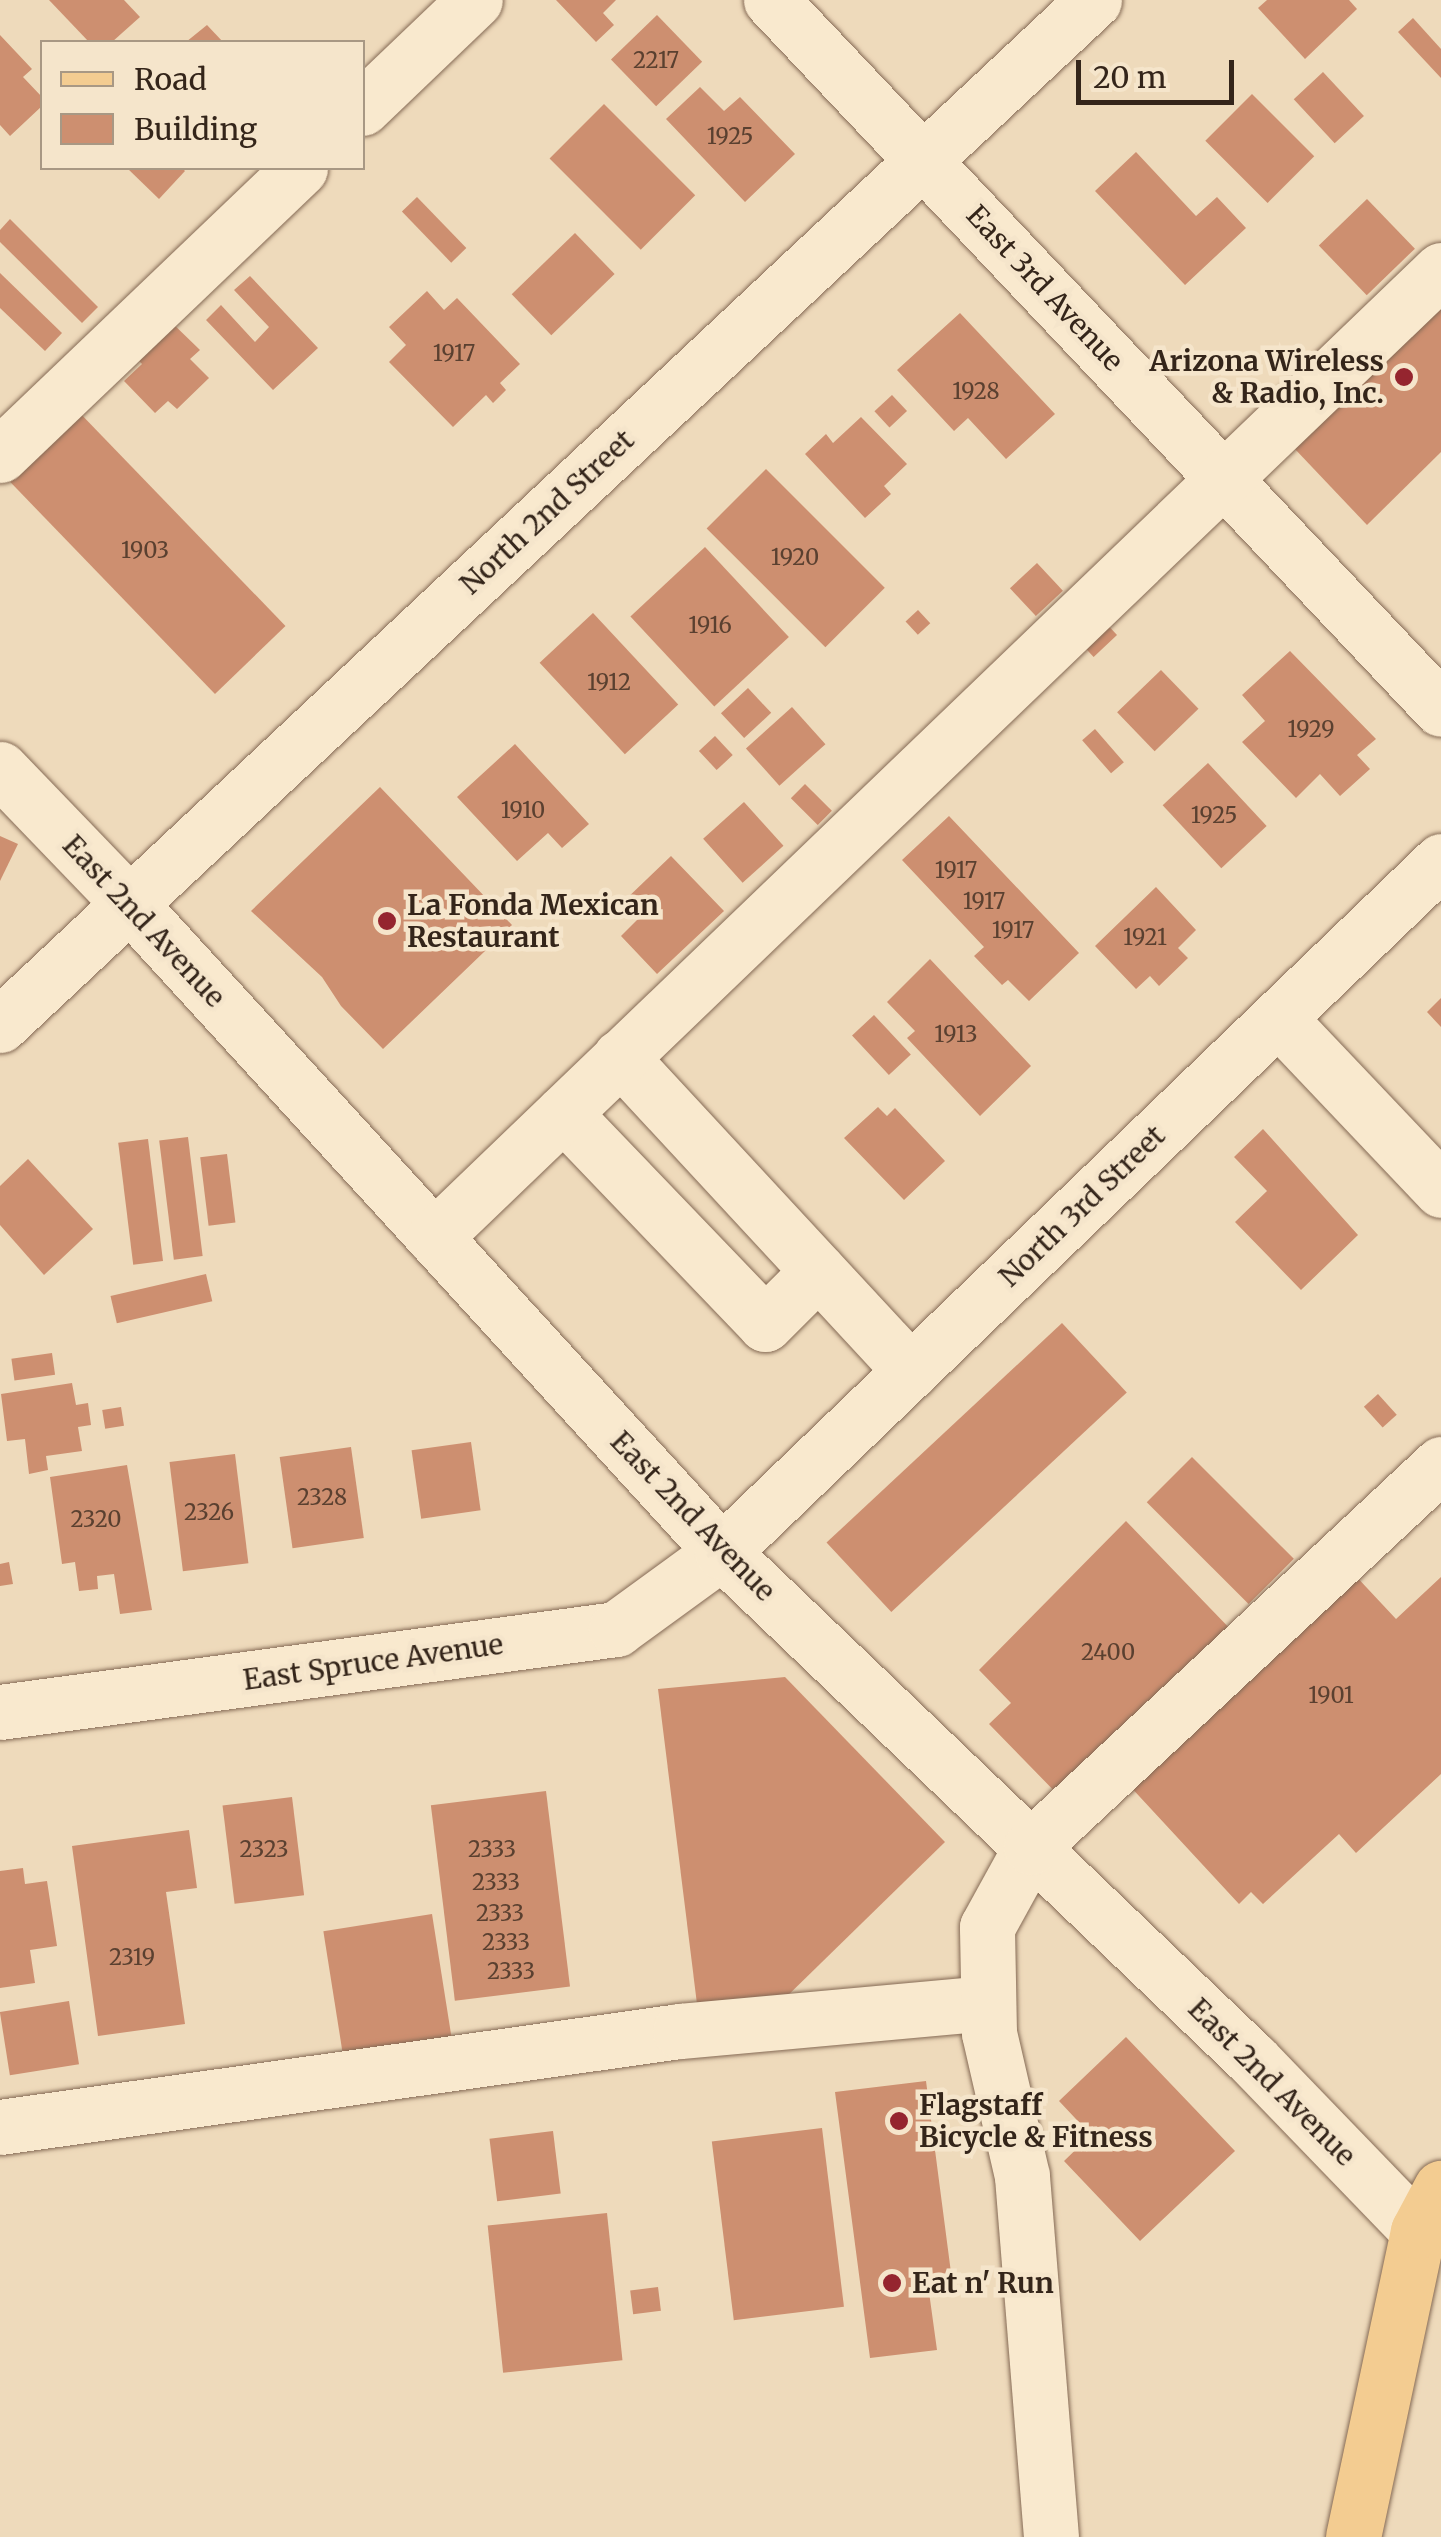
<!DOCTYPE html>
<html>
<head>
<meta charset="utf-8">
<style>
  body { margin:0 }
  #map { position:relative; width:1441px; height:2537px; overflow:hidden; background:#eedabb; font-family:Merriweather,serif }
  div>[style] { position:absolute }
  .building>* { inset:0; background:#cd8f70; transform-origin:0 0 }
  .roads { filter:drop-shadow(0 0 2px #856a55) drop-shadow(0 0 2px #856a55) }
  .minor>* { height:55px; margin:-27.5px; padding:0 27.5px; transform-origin:27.5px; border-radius:27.5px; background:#f9e9ce }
  .major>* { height:55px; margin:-27.5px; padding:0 27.5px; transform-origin:27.5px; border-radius:27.5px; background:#f3cc91 }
  .dots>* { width:28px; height:28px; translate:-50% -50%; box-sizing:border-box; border:5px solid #f5e5cb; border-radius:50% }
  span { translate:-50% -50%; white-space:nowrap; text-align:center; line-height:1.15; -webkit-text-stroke:9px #f5e5cb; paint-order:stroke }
  .number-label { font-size:22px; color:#5a4030 }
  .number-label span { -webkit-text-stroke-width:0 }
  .street-label { font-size:28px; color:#34251a }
  .poi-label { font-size:28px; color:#34251a; font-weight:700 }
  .right { translate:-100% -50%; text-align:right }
  .left { translate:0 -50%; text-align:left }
  .legend { position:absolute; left:40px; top:40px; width:325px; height:130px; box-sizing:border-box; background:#f5e5cb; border:2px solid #a89884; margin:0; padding:12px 18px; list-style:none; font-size:30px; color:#34251a }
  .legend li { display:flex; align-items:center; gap:20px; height:50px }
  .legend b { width:50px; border:2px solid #a89884 }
  .scale { position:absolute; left:1076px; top:60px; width:158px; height:45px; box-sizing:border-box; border:5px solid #34251a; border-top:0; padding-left:12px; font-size:30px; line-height:35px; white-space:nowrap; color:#34251a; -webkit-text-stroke:8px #f5e5cb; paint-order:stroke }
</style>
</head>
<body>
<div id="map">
  <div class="building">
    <div style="clip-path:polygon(49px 0,124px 0,140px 17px,112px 42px,89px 42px)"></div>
    <div style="clip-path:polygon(556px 0,616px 0,603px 13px,614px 25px,596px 42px)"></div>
    <div style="clip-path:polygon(1267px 0,1349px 0,1357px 9px,1305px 59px,1258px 8px)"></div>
    <div style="left:657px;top:15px;width:65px;height:64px;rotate:46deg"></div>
    <div style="clip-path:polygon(1413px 18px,1441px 49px,1441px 78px,1398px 32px)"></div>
    <div style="clip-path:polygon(207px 25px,223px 42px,186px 42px)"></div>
    <div style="clip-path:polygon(0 35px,32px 69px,23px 77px,42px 97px,42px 106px,10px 136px,0 125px)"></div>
    <div style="left:1323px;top:72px;width:60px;height:40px;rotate:47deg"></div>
    <div style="clip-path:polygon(700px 87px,724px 111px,740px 97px,795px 154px,745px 202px,666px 119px)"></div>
    <div style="left:1252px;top:94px;width:88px;height:66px;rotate:45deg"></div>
    <div style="left:604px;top:104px;width:129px;height:77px;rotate:45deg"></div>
    <div style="clip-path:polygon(1136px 152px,1196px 216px,1217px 197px,1246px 228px,1185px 285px,1095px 191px)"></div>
    <div style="clip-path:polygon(127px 168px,182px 168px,185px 171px,159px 199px)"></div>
    <div style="left:417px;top:197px;width:71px;height:21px;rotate:46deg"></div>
    <div style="left:1367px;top:199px;width:69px;height:67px;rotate:46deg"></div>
    <div style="clip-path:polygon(10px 219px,98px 307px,82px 323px,0 242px,0 230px)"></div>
    <div style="left:575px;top:233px;width:57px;height:88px;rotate:46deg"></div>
    <div style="clip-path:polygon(0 273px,62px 333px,45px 351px,0 308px)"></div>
    <div style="clip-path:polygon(250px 276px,318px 348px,273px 390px,206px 320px,221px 305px,255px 342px,269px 327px,234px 290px)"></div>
    <div style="clip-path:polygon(427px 291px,444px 310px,457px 298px,520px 364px,500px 383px,506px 390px,493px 403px,486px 395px,453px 427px,389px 362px,406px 345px,389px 327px)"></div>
    <div style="clip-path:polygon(1441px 306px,1441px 452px,1367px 525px,1294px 448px)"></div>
    <div style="clip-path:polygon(960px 313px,1055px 414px,1006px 459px,968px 418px,954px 431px,897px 370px)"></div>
    <div style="clip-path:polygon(167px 318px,200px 350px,190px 359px,209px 378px,177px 409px,168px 401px,155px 413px,124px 381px,142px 364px,132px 353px)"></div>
    <div style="left:892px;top:395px;width:22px;height:24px;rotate:47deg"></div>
    <div style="left:75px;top:408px;width:303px;height:98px;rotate:46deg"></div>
    <div style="clip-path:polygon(861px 417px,907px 464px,884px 486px,891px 494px,865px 518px,805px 454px,826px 434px,833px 443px)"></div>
    <div style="left:766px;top:469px;width:168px;height:84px;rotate:45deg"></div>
    <div style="left:705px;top:547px;width:123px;height:102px;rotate:47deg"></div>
    <div style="left:1037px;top:563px;width:38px;height:37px;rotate:47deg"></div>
    <div style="left:918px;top:610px;width:18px;height:17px;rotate:47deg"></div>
    <div style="left:593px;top:613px;width:125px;height:73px;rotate:47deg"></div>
    <div style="left:1102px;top:619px;width:22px;height:32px;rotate:47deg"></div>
    <div style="clip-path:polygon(1290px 651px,1376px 739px,1357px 755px,1370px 769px,1340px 796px,1320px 774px,1296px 798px,1242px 742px,1265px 721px,1242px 695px)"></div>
    <div style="left:1161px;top:670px;width:54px;height:61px;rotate:46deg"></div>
    <div style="left:748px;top:688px;width:34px;height:37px;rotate:47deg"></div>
    <div style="left:792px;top:707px;width:50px;height:62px;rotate:48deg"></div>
    <div style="left:1095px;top:729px;width:44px;height:17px;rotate:49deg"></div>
    <div style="left:715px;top:736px;width:26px;height:22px;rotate:47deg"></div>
    <div style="clip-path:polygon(515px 744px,589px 824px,562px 848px,548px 833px,517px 861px,457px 797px)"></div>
    <div style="left:1208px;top:763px;width:86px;height:62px;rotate:47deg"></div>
    <div style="left:805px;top:784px;width:38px;height:20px;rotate:45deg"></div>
    <div style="clip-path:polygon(380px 787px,512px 925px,383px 1049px,341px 1006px,322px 977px,251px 911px)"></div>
    <div style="left:744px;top:802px;width:59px;height:55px;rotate:48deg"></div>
    <div style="clip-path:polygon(949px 816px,1079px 953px,1029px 1001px,1008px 980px,1002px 985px,974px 956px,984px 947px,902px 860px)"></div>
    <div style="clip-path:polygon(0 836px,18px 844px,0 881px)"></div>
    <div style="clip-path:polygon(671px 856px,724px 911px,657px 974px,621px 936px,639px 918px,623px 902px)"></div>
    <div style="clip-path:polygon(1156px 887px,1196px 930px,1178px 948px,1188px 958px,1159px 986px,1150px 976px,1136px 989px,1095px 946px)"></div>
    <div style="clip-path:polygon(930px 959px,1031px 1066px,980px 1116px,907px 1038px,915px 1031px,887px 1002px)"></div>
    <div style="clip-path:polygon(1441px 998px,1441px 1027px,1427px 1012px)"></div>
    <div style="left:874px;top:1015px;width:54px;height:30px;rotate:47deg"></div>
    <div style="clip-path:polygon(878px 1107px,887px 1116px,895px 1108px,945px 1161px,904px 1200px,844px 1138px)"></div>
    <div style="clip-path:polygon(1263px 1129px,1358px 1235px,1301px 1290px,1235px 1222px,1267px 1191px,1234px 1157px)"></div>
    <div style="left:188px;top:1137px;width:120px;height:29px;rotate:83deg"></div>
    <div style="left:148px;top:1139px;width:123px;height:30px;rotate:83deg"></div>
    <div style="left:227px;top:1154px;width:69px;height:27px;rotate:83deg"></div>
    <div style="clip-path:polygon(28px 1159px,93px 1229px,44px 1275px,0 1225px,0 1186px)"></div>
    <div style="left:206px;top:1274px;width:28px;height:98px;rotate:77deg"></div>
    <div style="left:1062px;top:1323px;width:95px;height:322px;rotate:47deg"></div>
    <div style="left:52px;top:1353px;width:22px;height:41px;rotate:82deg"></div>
    <div style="clip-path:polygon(72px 1383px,76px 1405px,88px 1403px,91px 1425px,78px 1427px,82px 1451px,46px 1456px,48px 1470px,29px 1474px,25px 1439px,7px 1441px,1px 1394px)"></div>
    <div style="left:1378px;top:1394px;width:28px;height:19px;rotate:48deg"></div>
    <div style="left:121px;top:1407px;width:19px;height:19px;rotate:81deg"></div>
    <div style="left:471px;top:1442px;width:69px;height:60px;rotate:82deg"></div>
    <div style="left:351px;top:1447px;width:92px;height:72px;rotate:82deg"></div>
    <div style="left:235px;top:1454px;width:110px;height:66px;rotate:83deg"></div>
    <div style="left:1192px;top:1457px;width:144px;height:64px;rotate:45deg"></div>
    <div style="clip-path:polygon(127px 1465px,152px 1610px,120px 1614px,114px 1574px,97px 1576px,98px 1589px,79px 1591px,75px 1562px,62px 1564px,50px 1477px)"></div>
    <div style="clip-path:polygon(1126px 1521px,1237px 1636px,1065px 1802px,989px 1724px,1011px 1703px,979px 1670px)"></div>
    <div style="clip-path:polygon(9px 1562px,13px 1584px,0 1586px,0 1564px)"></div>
    <div style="clip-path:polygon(1353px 1573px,1396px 1619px,1441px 1577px,1441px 1774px,1356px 1853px,1339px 1834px,1263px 1904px,1251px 1892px,1239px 1904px,1127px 1783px)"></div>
    <div style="clip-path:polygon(785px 1677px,945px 1842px,778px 2005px,698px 2012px,658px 1689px)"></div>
    <div style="left:546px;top:1791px;width:197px;height:116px;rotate:83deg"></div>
    <div style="left:292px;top:1797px;width:99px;height:70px;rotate:83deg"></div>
    <div style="clip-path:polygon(189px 1830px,197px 1888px,166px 1892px,185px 2024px,98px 2036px,72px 1846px)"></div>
    <div style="clip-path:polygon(23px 1868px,25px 1884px,47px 1881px,57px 1946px,30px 1950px,35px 1983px,0 1988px,0 1871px)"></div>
    <div style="left:432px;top:1914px;width:126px;height:110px;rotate:81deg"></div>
    <div style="left:69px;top:2001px;width:64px;height:70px;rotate:81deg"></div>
    <div style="clip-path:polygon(1126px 2037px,1235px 2151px,1140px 2241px,1064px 2161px,1091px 2135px,1059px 2101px)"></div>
    <div style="clip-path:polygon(926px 2081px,953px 2288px,929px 2292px,937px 2350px,870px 2358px,835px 2092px)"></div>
    <div style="left:822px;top:2128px;width:180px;height:111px;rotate:83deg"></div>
    <div style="left:553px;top:2131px;width:63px;height:64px;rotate:83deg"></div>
    <div style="left:607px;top:2213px;width:148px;height:120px;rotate:84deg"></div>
    <div style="left:658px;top:2287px;width:24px;height:28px;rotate:83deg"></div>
  </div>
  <div class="roads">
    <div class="minor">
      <div style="left:771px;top:0;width:975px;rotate:46.62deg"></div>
      <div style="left:362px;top:108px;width:156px;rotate:-43.7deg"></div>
      <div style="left:0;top:455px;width:415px;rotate:-43.7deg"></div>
      <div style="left:0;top:769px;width:185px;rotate:46.1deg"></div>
      <div style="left:128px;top:902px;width:881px;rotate:47.58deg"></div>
      <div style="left:722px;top:1552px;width:735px;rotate:43.73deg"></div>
      <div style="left:1253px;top:2060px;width:238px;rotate:46deg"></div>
      <div style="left:1278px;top:1018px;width:237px;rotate:46.5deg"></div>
      <div style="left:0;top:1025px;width:1499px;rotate:-43.13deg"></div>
      <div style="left:620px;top:1057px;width:428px;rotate:47.2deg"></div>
      <div style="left:563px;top:1113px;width:292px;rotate:46.2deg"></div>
      <div style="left:765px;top:1324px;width:75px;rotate:-45deg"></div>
      <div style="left:434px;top:1237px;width:1396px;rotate:-43.84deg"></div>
      <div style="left:0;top:1712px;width:622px;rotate:-7.67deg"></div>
      <div style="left:616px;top:1629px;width:131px;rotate:-36deg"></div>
      <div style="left:722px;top:1552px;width:997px;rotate:-43.86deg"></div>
      <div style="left:0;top:2127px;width:687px;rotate:-8.04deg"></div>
      <div style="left:680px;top:2031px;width:309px;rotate:-5.2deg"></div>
      <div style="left:1051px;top:2537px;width:362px;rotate:-94.6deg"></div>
      <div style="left:1022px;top:2176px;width:147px;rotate:-103deg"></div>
      <div style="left:989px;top:2033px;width:106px;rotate:-91.1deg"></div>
      <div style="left:987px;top:1927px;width:91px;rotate:-61.2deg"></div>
      <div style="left:1031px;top:1847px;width:561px;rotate:-43.05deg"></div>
    </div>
    <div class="major">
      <div style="left:1353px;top:2537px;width:313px;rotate:-78deg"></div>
      <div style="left:1418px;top:2231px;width:49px;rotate:-61.9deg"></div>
    </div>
  </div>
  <div class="dots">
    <div style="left:1404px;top:377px;background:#95252f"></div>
    <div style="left:387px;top:921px;background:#95252f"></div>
    <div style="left:899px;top:2121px;background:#95252f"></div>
    <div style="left:892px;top:2283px;background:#95252f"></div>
  </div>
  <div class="number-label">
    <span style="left:656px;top:61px">2217</span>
    <span style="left:730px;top:137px">1925</span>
    <span style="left:454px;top:354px">1917</span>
    <span style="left:976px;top:392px">1928</span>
    <span style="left:145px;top:551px">1903</span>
    <span style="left:795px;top:558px">1920</span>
    <span style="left:710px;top:626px">1916</span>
    <span style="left:609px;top:683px">1912</span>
    <span style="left:1311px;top:730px">1929</span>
    <span style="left:523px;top:811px">1910</span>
    <span style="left:1214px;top:816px">1925</span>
    <span style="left:956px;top:871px">1917</span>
    <span style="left:984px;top:902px">1917</span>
    <span style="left:1013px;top:931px">1917</span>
    <span style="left:1145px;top:938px">1921</span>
    <span style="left:956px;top:1035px">1913</span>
    <span style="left:322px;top:1498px">2328</span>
    <span style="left:209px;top:1513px">2326</span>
    <span style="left:96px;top:1520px">2320</span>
    <span style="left:1108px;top:1653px">2400</span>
    <span style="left:1331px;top:1696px">1901</span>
    <span style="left:264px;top:1850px">2323</span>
    <span style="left:492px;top:1850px">2333</span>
    <span style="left:496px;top:1883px">2333</span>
    <span style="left:500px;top:1914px">2333</span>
    <span style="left:506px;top:1943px">2333</span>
    <span style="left:132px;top:1958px">2319</span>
    <span style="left:511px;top:1972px">2333</span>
  </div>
  <div class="street-label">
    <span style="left:1045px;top:288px;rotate:47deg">East 3rd Avenue</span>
    <span style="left:547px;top:512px;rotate:-43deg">North 2nd Street</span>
    <span style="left:144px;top:921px;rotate:47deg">East 2nd Avenue</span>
    <span style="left:1082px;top:1206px;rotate:-44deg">North 3rd Street</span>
    <span style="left:693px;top:1516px;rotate:46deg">East 2nd Avenue</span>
    <span style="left:373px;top:1662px;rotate:-8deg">East Spruce Avenue</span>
    <span style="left:1272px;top:2082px;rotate:45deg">East 2nd Avenue</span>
  </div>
  <div class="poi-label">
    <span class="right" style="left:1384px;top:377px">Arizona Wireless<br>&amp; Radio, Inc.</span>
    <span class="left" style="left:407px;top:921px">La Fonda Mexican<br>Restaurant</span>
    <span class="left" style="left:919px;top:2121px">Flagstaff<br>Bicycle &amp; Fitness</span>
    <span class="left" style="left:912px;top:2283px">Eat n' Run</span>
  </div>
  <ul class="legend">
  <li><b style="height:12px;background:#f3cc91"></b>Road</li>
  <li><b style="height:28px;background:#cd8f70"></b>Building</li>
  </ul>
  <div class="scale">20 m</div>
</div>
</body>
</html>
